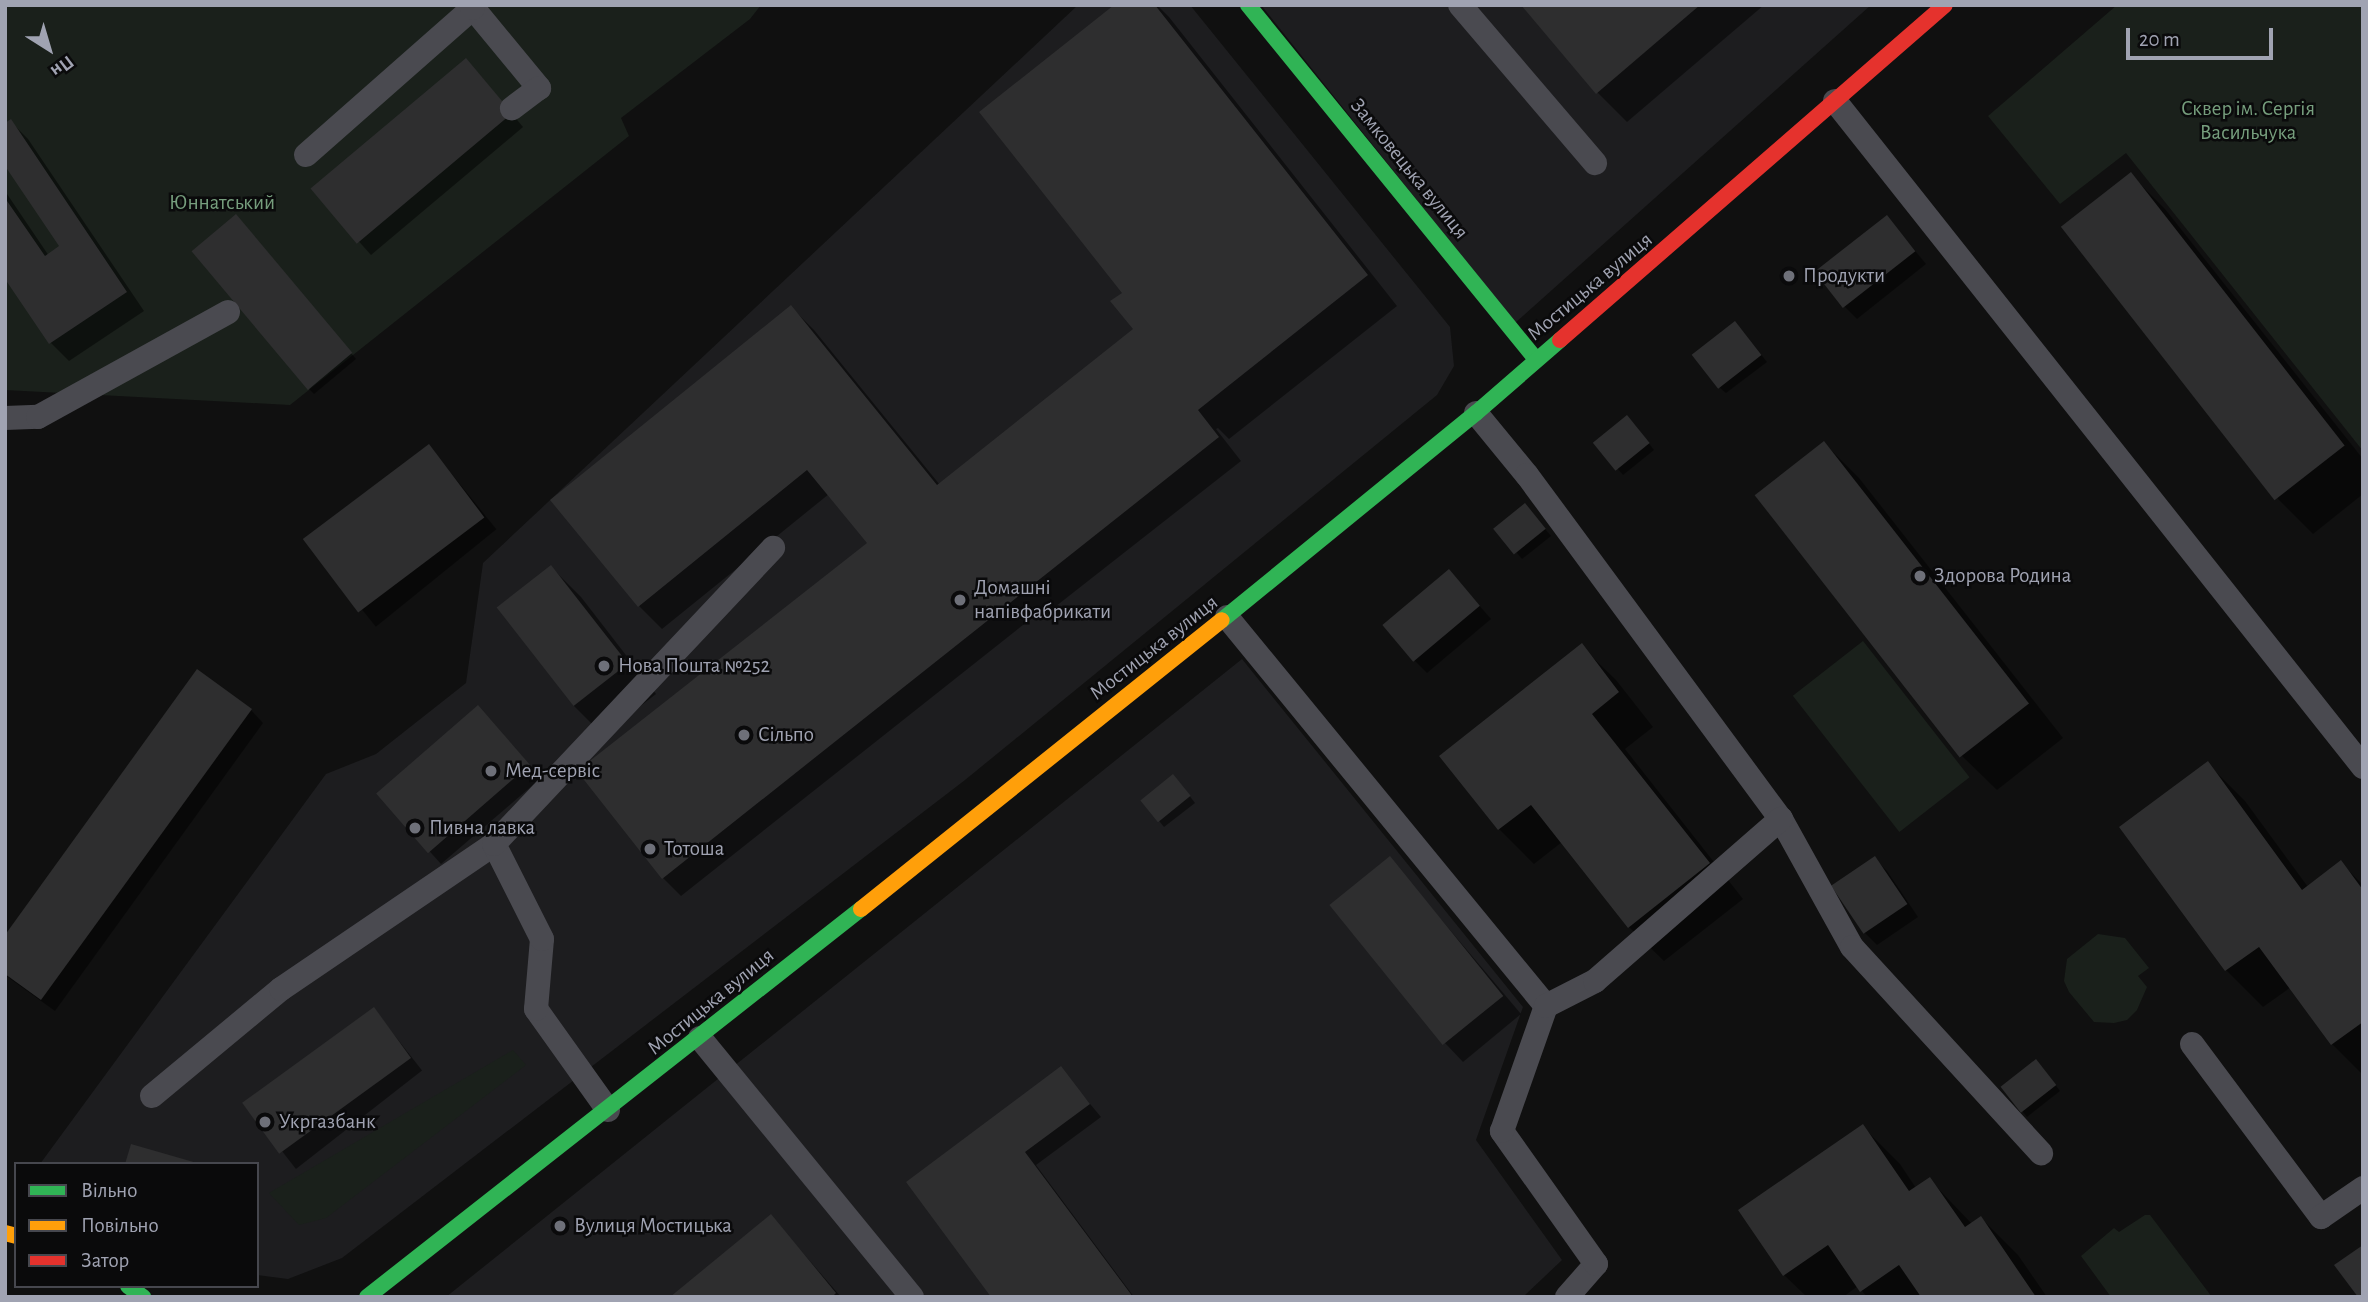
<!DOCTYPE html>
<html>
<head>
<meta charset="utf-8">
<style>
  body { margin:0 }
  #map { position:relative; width:2368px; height:1302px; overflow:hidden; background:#101010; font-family:"Alegreya Sans",sans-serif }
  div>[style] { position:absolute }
  .built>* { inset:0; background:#1d1d1f }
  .green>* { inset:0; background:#1a201b; transform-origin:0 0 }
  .shadow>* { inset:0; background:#0007; transform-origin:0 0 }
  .building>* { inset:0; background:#2e2e2f; transform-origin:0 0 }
  .lane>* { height:24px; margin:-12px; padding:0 12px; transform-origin:12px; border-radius:12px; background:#4a4a50 }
  .fast>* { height:16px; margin:-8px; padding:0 8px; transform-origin:8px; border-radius:8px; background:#30b455 }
  .slow>* { height:16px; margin:-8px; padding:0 8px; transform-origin:8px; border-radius:8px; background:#ff9f0a }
  .jam>* { height:16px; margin:-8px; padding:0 8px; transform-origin:8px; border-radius:8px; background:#e5322d }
  .dots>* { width:19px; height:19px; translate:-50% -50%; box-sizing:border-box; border:4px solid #0a0a0b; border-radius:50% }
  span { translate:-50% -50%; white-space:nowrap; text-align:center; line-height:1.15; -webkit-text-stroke:5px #0a0a0b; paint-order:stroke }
  .park-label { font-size:21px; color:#769e7d }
  .street-label { font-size:21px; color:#a0a3b2 }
  .poi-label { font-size:21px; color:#a0a3b2 }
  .left { translate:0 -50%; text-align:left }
  .frame { position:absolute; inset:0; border:7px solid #a0a3b2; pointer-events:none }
  .legend { position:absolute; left:14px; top:1162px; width:245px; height:126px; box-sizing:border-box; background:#0a0a0b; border:2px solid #46474e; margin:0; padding:9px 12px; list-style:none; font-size:21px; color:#a0a3b2 }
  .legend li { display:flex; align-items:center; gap:14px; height:35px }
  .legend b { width:35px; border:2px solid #46474e }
  .north { position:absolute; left:14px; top:14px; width:70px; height:70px; -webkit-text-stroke:5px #0a0a0b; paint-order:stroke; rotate:143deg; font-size:19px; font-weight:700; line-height:28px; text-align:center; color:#a0a3b2 }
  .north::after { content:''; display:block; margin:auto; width:24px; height:32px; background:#a0a3b2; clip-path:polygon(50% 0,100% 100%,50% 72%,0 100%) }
  .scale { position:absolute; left:2126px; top:28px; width:147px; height:32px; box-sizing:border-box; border:4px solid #a0a3b2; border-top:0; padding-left:9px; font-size:21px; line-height:24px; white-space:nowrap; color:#a0a3b2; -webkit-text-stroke:5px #0a0a0b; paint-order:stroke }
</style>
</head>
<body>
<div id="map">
  <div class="built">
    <div style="clip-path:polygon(1078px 5px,1190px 5px,1450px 327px,1454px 366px,1437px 395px,965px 780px,342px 1258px,288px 1279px,257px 1275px,257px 1164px,40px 1164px,326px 774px,376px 754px,466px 683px,483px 563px)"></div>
    <div style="clip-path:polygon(1261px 5px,1871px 5px,1515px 323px)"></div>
    <div style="clip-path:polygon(1242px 659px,1523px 1007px,1476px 1140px,1562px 1260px,1523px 1297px,446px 1297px)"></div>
  </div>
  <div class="green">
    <div style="clip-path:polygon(5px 5px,761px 5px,750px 19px,621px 118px,629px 136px,290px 405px,5px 390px)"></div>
    <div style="clip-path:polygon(2117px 5px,2363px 5px,2363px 451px,2126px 153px,2060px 204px,1988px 116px)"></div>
    <div style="left:1863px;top:641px;width:173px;height:89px;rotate:52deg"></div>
    <div style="clip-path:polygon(2098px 934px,2125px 938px,2149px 968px,2138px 976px,2147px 987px,2137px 1010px,2127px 1020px,2114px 1023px,2094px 1022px,2069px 992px,2064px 981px,2067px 959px)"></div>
    <div style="clip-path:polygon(513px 1050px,526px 1065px,326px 1218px,299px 1225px,269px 1193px)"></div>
    <div style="clip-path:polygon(2145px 1215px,2150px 1215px,2212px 1297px,2111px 1297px,2081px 1256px,2114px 1228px,2119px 1232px)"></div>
  </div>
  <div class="shadow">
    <div style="clip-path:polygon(1117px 5px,1157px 5px,1169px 17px,1397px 306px,1229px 439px,1218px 428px,1216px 429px,1241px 461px,1046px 614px,1042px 610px,681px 896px,663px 878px,868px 542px,829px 494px,662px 629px,639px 606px,791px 307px,814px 330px,940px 485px,1135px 330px,1124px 293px)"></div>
    <div style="clip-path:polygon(1523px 5px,1764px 5px,1627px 122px,1597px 92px)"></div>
    <div style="clip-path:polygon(478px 73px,523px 127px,371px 255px,313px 190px)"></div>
    <div style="clip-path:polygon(10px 121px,28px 139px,144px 311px,69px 361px,51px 343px,5px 276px,5px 191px,49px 256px,62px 247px)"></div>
    <div style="clip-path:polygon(2130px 174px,2165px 209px,2363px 459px,2363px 494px,2313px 534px,2278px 499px)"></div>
    <div style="clip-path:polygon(1887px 217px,1926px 264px,1857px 319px,1844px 306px)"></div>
    <div style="clip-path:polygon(242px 222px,356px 359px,314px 394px,308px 388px)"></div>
    <div style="clip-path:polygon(1741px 329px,1767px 362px,1726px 393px,1720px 388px)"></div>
    <div style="clip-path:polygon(1633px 423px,1654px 450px,1623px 475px,1596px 443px)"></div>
    <div style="clip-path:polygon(1824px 443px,1859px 478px,2063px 738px,1997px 790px,1962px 756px)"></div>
    <div style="left:429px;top:446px;width:107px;height:155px;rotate:51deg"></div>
    <div style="clip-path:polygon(1530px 511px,1551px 536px,1522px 559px,1496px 528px)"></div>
    <div style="clip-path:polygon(551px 567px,581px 597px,656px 694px,603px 735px,573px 705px)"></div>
    <div style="clip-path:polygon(1449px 571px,1491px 619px,1427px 673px,1415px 661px)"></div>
    <div style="clip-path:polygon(1581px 646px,1616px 680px,1653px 727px,1625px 749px,1743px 899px,1664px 961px,1629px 927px,1562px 842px,1534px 864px,1499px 829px,1442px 756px)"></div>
    <div style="clip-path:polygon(251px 710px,263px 723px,55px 1011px,5px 975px,5px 938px)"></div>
    <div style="clip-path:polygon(490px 719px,541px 778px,441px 864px,378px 794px)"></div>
    <div style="clip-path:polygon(2208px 764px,2245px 801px,2308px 887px,2341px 863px,2363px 885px,2363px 1075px,2332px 1044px,2291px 987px,2263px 1007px,2226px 970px,2121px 827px)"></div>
    <div style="clip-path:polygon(1179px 782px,1195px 803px,1164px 827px,1142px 800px)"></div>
    <div style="clip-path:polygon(1390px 859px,1521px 1014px,1463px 1062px,1445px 1043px)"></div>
    <div style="clip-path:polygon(1875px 859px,1887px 871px,1918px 917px,1877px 945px,1864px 932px,1833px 886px)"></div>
    <div style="left:374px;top:1009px;width:78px;height:160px;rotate:52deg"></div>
    <div style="clip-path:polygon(2042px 1067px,2060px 1091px,2027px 1117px,2003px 1087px)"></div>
    <div style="clip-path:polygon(1060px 1068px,1101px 1117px,1036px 1165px,1134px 1297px,993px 1297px,908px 1182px)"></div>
    <div style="clip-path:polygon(1863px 1127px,1900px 1164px,1916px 1188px,1929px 1179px,1972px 1224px,1981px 1218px,2018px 1255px,2047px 1297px,1867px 1297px,1858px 1286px,1843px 1297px,1807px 1297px,1784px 1275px)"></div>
    <div style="clip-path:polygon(771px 1216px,841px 1297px,673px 1297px)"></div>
  </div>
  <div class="building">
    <div style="clip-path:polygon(1114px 5px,1155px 5px,1368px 275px,1198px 410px,1219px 437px,662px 879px,577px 771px,867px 543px,807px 470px,638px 607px,550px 500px,791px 305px,937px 485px,1133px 329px,1110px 301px,1122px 293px,979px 112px)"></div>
    <div style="clip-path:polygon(1521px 5px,1700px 5px,1596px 94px)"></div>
    <div style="left:466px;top:58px;width:72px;height:203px;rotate:50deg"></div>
    <div style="clip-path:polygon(11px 119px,127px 292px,49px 344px,5px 279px,5px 198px,45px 256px,59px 246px,5px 166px,5px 123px)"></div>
    <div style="left:2131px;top:172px;width:347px;height:89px;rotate:52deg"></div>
    <div style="left:236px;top:214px;width:181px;height:58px;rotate:50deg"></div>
    <div style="left:1887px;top:215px;width:46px;height:92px;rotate:52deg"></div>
    <div style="left:1735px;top:321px;width:43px;height:55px;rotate:52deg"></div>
    <div style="left:1627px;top:415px;width:36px;height:44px;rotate:51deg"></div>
    <div style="left:1824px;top:441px;width:333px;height:88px;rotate:52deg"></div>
    <div style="left:429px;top:444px;width:92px;height:158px;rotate:53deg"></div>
    <div style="left:1525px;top:503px;width:33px;height:41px;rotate:51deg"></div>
    <div style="left:551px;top:565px;width:125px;height:69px;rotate:52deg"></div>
    <div style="left:1449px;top:569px;width:48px;height:87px;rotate:50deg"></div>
    <div style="clip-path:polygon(1582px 643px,1619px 692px,1592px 714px,1710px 863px,1628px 928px,1531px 805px,1498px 830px,1439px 756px)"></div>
    <div style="clip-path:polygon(197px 669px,252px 709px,41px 1000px,5px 974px,5px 935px)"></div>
    <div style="left:478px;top:705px;width:79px;height:135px;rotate:49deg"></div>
    <div style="clip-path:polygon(2208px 761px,2302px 890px,2341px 860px,2363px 890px,2363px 1022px,2331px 1045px,2259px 947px,2225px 971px,2119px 827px)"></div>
    <div style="left:1173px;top:774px;width:28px;height:42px;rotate:51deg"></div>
    <div style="left:1390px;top:856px;width:180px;height:78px;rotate:51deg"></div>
    <div style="left:1875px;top:856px;width:58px;height:53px;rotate:56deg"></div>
    <div style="left:374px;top:1007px;width:63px;height:163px;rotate:54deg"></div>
    <div style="left:2036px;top:1059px;width:33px;height:45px;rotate:52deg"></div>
    <div style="clip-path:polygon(1061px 1066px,1090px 1104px,1025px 1152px,1133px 1297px,991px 1297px,906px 1182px)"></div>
    <div style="clip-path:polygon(1863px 1124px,1909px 1191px,1930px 1177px,1965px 1227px,1981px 1216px,2036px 1297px,1921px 1297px,1899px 1265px,1860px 1292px,1828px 1245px,1783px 1276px,1738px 1210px)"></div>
    <div style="clip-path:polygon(131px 1144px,197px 1163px,197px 1164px,125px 1164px)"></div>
    <div style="clip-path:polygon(771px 1214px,836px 1293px,832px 1297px,670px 1297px)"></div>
    <div style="clip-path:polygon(2363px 1245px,2363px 1297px,2358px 1297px,2334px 1265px)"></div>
  </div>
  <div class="lane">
    <div style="left:1460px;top:5px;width:208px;rotate:49.5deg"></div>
    <div style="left:473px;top:8px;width:104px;rotate:50.5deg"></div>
    <div style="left:539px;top:88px;width:34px;rotate:143deg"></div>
    <div style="left:1835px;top:101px;width:850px;rotate:51.59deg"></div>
    <div style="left:306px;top:155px;width:222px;rotate:-41.4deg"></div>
    <div style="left:473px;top:8px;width:4px;rotate:-124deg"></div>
    <div style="left:1476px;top:413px;width:80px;rotate:50.6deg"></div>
    <div style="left:1527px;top:475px;width:428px;rotate:53.6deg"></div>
    <div style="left:1781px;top:819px;width:146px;rotate:61deg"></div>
    <div style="left:1852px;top:947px;width:280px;rotate:47.5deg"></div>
    <div style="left:5px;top:418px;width:33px;rotate:-2deg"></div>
    <div style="left:38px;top:417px;width:217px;rotate:-28.9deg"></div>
    <div style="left:1227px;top:617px;width:503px;rotate:50.65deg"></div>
    <div style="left:700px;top:1038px;width:335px;rotate:50.7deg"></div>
    <div style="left:2192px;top:1044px;width:216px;rotate:53.3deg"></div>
    <div style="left:2321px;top:1217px;width:51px;rotate:-34.6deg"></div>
    <div style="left:152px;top:1096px;width:168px;rotate:-39.7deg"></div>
    <div style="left:281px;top:989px;width:258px;rotate:-34.2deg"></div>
    <div style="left:608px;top:1110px;width:124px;rotate:-125.5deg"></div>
    <div style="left:536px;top:1009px;width:70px;rotate:-85.1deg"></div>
    <div style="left:542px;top:939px;width:106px;rotate:-116.8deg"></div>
    <div style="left:494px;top:844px;width:407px;rotate:-46.7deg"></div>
    <div style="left:1567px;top:1297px;width:44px;rotate:-48.7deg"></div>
    <div style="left:1596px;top:1264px;width:163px;rotate:-125.3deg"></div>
    <div style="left:1502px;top:1131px;width:133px;rotate:-70.6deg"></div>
    <div style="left:1546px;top:1006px;width:55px;rotate:-27deg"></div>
    <div style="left:1595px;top:981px;width:247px;rotate:-41.1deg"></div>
  </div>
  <div class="fast">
    <div style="left:1248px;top:5px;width:457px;rotate:50.9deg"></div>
    <div style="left:1222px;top:620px;width:328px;rotate:-39.2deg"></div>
    <div style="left:1476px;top:413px;width:111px;rotate:-41deg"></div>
    <div style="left:128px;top:1286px;width:19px;rotate:36deg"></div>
    <div style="left:367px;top:1297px;width:628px;rotate:-38.15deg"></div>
  </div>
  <div class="slow">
    <div style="left:861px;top:909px;width:462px;rotate:-38.7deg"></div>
    <div style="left:5px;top:1233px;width:11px;rotate:15deg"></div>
  </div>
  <div class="jam">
    <div style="left:1560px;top:340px;width:510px;rotate:-41.03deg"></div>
  </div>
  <div class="dots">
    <div style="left:1789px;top:276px;background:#6e7079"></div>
    <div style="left:1920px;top:576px;background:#6e7079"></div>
    <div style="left:960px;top:600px;background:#6e7079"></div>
    <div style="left:604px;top:666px;background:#6e7079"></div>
    <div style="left:744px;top:735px;background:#6e7079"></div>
    <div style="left:491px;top:771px;background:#6e7079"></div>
    <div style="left:415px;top:828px;background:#6e7079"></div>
    <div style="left:650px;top:849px;background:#6e7079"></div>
    <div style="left:265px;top:1122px;background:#6e7079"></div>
    <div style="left:560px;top:1226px;background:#6e7079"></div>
  </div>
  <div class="park-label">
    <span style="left:2248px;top:121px">Сквер ім. Сергія<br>Васильчука</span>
    <span style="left:222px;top:203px">Юннатський</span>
  </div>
  <div class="street-label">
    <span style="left:1409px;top:169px;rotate:51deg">Замковецька вулиця</span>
    <span style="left:1590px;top:287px;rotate:-40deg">Мостицька вулиця</span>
    <span style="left:1154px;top:648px;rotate:-38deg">Мостицька вулиця</span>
    <span style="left:711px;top:1002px;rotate:-39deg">Мостицька вулиця</span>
  </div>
  <div class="poi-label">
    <span class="left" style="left:1803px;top:276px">Продукти</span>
    <span class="left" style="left:1934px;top:576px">Здорова Родина</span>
    <span class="left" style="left:974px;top:600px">Домашні<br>напівфабрикати</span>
    <span class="left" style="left:618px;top:666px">Нова Пошта №252</span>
    <span class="left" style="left:758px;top:735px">Сільпо</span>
    <span class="left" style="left:505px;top:771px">Мед-сервіс</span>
    <span class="left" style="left:429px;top:828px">Пивна лавка</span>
    <span class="left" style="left:664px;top:849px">Тотоша</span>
    <span class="left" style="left:279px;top:1122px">Укргазбанк</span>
    <span class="left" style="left:574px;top:1226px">Вулиця Мостицька</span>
  </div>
  <div class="frame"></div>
  <ul class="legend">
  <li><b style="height:9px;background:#30b455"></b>Вільно</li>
  <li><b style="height:9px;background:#ff9f0a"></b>Повільно</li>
  <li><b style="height:9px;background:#e5322d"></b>Затор</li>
  </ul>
  <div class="north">Пн</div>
  <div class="scale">20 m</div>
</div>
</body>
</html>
